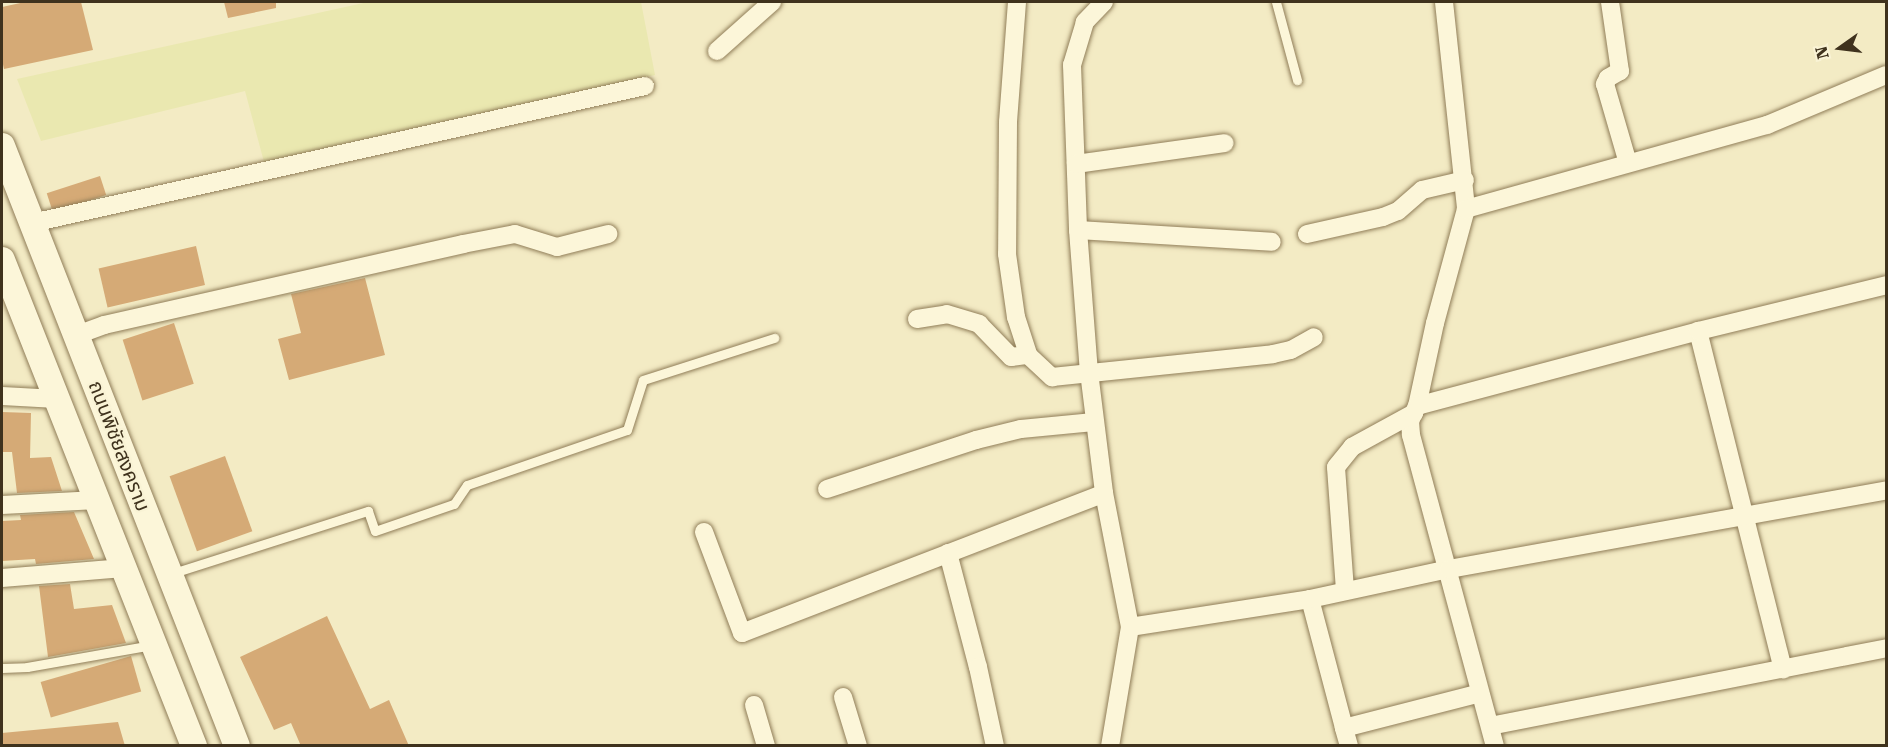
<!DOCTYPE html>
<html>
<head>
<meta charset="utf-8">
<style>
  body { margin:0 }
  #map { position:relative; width:1888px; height:747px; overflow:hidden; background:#f3ebc4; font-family:"Roboto Serif","Noto Sans Thai",serif }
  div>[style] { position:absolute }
  .farmland>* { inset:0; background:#eae8b0 }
  .building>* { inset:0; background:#d5aa76; transform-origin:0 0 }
  .roads { filter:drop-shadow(0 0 2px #907d58) drop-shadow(0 0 2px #907d58) }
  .service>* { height:9px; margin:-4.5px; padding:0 4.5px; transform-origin:4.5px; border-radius:4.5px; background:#fcf6d9 }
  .minor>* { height:18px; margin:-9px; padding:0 9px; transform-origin:9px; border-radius:9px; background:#fcf6d9 }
  .secondary>* { height:26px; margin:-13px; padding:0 13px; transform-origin:13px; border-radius:13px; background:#fcf6d9 }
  span { translate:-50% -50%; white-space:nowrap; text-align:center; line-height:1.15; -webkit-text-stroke:4.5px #f9f3d5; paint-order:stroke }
  .street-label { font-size:20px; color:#3f321d }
  .frame { position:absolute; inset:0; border:3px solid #3f321d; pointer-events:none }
  .north { position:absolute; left:1810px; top:18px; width:60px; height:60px; -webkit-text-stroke:4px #f9f3d5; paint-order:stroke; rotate:256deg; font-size:16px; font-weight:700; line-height:24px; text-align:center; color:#3f321d }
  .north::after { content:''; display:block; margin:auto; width:21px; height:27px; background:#3f321d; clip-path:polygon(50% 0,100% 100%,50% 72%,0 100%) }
</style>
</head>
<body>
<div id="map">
  <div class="farmland">
    <div style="clip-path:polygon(368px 2px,641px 2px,655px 75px,264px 162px,245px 91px,41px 141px,17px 79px)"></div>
  </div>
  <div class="building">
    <div style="clip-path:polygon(25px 2px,81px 2px,93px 50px,4px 69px,2px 60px,2px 7px)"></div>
    <div style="clip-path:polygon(224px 2px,276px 2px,276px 8px,228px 18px)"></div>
    <div style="left:100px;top:176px;width:20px;height:56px;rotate:72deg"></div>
    <div style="left:196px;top:246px;width:40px;height:100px;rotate:77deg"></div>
    <div style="clip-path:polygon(365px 278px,385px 355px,289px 380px,278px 339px,301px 333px,291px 294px)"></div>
    <div style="left:174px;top:323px;width:64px;height:54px;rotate:72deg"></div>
    <div style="clip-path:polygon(2px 412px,31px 413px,30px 458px,51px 457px,62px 491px,17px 493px,12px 452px,2px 452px)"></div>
    <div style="left:225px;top:456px;width:80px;height:59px;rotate:70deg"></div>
    <div style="clip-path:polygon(74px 512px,94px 559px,36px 564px,35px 559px,2px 561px,2px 521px,21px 520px,20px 515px)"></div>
    <div style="clip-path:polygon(70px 584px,74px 609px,112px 605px,126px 643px,48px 657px,39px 586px)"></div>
    <div style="clip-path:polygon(327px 616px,370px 709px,389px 700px,409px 746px,301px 746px,291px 723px,274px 730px,240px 657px)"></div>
    <div style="left:131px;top:656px;width:37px;height:94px;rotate:74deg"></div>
    <div style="clip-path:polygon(118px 722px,125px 746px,2px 746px,2px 733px)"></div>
  </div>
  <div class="roads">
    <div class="service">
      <div style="left:1276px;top:2px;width:81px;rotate:74.9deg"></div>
      <div style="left:170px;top:574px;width:208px;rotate:-17.7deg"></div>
      <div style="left:368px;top:511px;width:21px;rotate:71deg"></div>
      <div style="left:375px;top:531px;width:83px;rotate:-18.9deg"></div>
      <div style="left:454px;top:504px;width:23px;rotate:-56deg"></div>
      <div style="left:467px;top:485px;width:169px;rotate:-19deg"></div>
      <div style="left:627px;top:430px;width:52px;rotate:-72.3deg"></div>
      <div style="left:643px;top:380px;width:138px;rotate:-17.8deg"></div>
      <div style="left:2px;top:668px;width:25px;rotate:-2deg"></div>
      <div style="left:27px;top:667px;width:127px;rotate:-10deg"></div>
    </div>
    <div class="minor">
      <div style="left:1017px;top:2px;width:120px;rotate:94.3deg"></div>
      <div style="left:1008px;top:122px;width:132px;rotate:90.4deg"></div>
      <div style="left:1007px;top:254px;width:64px;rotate:81.9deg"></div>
      <div style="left:1016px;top:317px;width:40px;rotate:72deg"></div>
      <div style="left:1028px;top:355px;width:33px;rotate:43deg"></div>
      <div style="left:1052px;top:377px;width:222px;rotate:-5.9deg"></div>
      <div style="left:1273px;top:354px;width:18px;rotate:-13deg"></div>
      <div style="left:1291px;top:350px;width:26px;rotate:-29deg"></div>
      <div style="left:1104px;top:2px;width:28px;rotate:134deg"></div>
      <div style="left:1085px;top:22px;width:45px;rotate:106.8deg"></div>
      <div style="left:1072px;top:65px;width:165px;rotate:87.9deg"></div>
      <div style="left:1078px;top:230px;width:142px;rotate:85.6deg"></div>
      <div style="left:1089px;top:372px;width:122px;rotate:82.9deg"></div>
      <div style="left:1104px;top:493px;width:136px;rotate:79deg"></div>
      <div style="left:1130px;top:627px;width:121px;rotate:99.5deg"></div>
      <div style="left:1444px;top:2px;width:208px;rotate:83.9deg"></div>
      <div style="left:1466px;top:209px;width:118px;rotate:105.2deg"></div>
      <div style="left:1435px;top:323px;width:85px;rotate:102.2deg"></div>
      <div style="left:1417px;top:406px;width:17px;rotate:115deg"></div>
      <div style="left:1410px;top:421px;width:14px;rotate:86deg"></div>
      <div style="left:1411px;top:435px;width:322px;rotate:74.9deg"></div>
      <div style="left:1610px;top:2px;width:70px;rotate:81.8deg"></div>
      <div style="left:1620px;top:71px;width:14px;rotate:150deg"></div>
      <div style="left:1608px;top:78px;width:7px;rotate:117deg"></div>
      <div style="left:1605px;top:84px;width:82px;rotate:73.8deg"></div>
      <div style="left:717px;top:51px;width:74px;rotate:-41.7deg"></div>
      <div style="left:1076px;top:164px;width:150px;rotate:-8deg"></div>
      <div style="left:1466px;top:209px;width:313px;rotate:-15.6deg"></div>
      <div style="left:1767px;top:125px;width:129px;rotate:-22.8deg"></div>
      <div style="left:32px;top:223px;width:628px;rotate:-12.6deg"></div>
      <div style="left:1078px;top:230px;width:194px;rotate:3.5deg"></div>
      <div style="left:1307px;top:234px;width:78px;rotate:-12.6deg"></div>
      <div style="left:1383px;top:217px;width:16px;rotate:-22deg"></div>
      <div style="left:1398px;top:211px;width:32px;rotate:-41deg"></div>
      <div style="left:1422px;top:190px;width:44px;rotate:-13.1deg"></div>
      <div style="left:917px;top:319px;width:30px;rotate:-9deg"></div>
      <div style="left:947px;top:314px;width:34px;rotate:17deg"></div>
      <div style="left:979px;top:324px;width:46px;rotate:45.9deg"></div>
      <div style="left:1011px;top:357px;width:17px;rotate:-7deg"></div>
      <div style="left:1698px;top:331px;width:349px;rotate:75.9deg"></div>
      <div style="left:77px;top:335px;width:29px;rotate:-20deg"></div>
      <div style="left:104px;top:325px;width:368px;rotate:-12.7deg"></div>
      <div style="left:463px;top:244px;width:53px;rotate:-10.9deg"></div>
      <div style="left:515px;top:234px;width:44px;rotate:17.2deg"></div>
      <div style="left:557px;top:247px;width:53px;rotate:-14.3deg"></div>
      <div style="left:2px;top:396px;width:55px;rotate:3.1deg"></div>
      <div style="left:1417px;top:406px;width:291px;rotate:-14.9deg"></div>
      <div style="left:1698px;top:331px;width:194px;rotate:-13.7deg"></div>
      <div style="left:827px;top:489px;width:157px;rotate:-18.2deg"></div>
      <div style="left:976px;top:440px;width:46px;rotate:-13.7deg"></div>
      <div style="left:1021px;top:429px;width:73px;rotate:-5.5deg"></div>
      <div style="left:2px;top:505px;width:95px;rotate:-3deg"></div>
      <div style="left:704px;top:532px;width:108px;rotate:69.4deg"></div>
      <div style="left:742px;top:633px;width:388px;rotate:-21.1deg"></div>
      <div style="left:948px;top:553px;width:118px;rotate:75.3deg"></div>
      <div style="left:978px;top:667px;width:81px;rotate:77.9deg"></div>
      <div style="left:2px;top:578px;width:122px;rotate:-4.7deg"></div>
      <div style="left:1345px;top:590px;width:123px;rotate:-94.2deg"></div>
      <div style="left:1336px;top:467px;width:26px;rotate:-51deg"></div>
      <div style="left:1352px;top:447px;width:71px;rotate:-28.7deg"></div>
      <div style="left:1310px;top:599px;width:133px;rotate:75.2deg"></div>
      <div style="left:1130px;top:627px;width:182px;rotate:-8.8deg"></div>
      <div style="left:1310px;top:599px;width:142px;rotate:-12.2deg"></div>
      <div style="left:1449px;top:569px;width:444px;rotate:-10.2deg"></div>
      <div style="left:843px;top:697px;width:51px;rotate:73deg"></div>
      <div style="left:754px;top:705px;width:43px;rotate:73.7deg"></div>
      <div style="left:1490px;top:726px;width:404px;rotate:-11.1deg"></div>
      <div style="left:1349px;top:746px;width:19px;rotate:-106deg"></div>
      <div style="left:1344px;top:728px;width:140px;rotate:-14.4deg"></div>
    </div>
    <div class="secondary">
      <div style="left:2px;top:146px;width:644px;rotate:68.61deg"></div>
      <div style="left:2px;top:260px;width:523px;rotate:68.44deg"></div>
    </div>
  </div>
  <div class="street-label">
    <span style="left:119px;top:446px;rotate:69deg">ถนนพิชัยสงคราม</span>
  </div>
  <div class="frame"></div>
  <div class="north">N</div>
</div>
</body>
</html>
